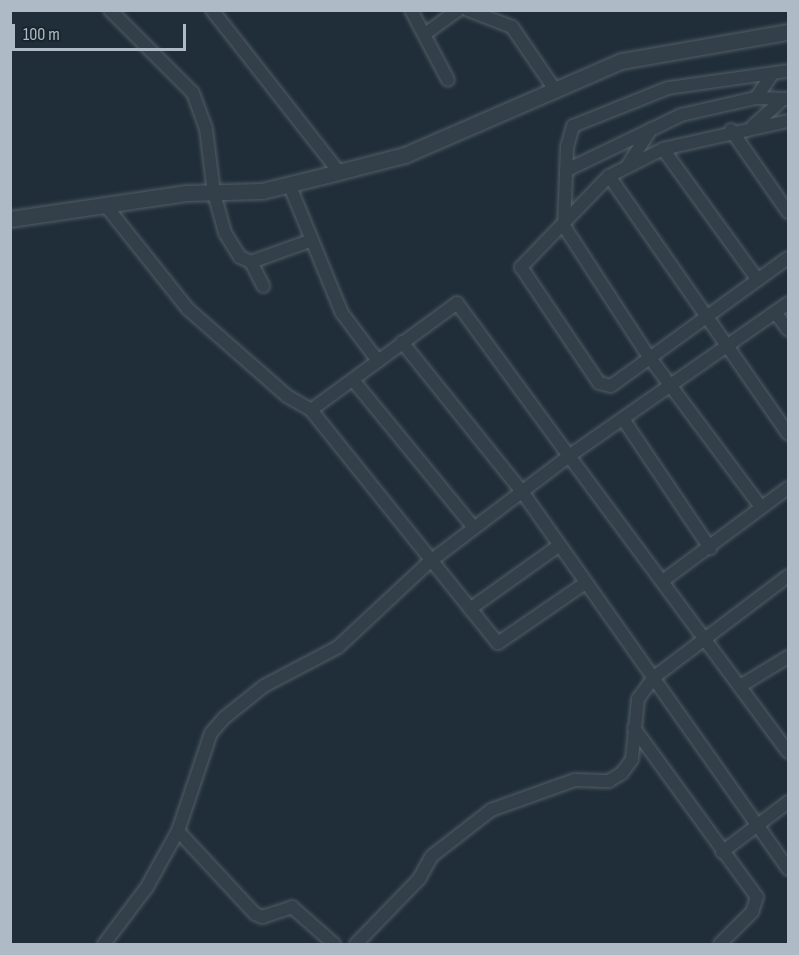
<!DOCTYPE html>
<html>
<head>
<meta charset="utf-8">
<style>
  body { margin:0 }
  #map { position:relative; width:799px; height:955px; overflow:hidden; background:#202e39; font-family:"Sofia Sans Condensed",sans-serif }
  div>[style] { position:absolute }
  .roads { filter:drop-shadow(0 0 2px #515e67) drop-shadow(0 0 2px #515e67) }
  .minor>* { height:12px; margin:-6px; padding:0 6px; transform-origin:6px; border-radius:6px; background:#344049 }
  .tertiary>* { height:15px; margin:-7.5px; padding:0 7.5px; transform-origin:7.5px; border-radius:7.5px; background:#344049 }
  span { translate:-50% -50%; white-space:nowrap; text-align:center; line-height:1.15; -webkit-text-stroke:6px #19252d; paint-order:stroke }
  .frame { position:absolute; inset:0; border:12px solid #aebbc6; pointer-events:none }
  .scale { position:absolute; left:12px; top:24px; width:174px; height:27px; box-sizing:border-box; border:3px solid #aebbc6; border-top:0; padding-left:8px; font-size:18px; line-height:21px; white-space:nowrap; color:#aebbc6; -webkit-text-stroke:4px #19252d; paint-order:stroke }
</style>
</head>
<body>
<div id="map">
  <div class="roads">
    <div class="minor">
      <div style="left:110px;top:10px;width:117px;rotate:45deg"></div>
      <div style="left:193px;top:93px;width:38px;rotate:70deg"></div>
      <div style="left:206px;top:129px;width:64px;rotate:82.9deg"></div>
      <div style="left:214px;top:193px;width:41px;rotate:74.6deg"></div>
      <div style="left:225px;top:233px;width:28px;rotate:58deg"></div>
      <div style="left:240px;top:257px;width:12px;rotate:24deg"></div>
      <div style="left:251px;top:262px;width:65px;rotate:-19.8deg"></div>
      <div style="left:212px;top:10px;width:206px;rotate:51.9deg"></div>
      <div style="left:411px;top:10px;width:79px;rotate:62.1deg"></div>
      <div style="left:468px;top:10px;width:47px;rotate:21.1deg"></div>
      <div style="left:512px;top:27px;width:78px;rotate:55.5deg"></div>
      <div style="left:425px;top:34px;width:41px;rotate:-36deg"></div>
      <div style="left:756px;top:98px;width:30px;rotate:-56deg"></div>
      <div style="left:788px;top:121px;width:128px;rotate:167.4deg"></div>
      <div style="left:663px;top:149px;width:60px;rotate:153.4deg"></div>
      <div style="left:609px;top:176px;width:127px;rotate:134deg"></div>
      <div style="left:521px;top:267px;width:140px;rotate:56.1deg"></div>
      <div style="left:599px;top:383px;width:12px;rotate:14deg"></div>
      <div style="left:611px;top:386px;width:218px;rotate:-35.9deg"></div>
      <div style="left:753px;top:126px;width:40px;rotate:-42deg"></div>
      <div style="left:731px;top:130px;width:100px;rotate:55.2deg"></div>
      <div style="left:663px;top:149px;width:160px;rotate:54.1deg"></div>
      <div style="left:628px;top:165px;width:43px;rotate:-57.4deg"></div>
      <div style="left:569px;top:169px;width:124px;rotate:-25.7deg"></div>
      <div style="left:681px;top:115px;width:77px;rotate:-12.8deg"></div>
      <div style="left:756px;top:98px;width:32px;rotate:2deg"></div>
      <div style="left:609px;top:176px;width:314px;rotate:55.2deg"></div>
      <div style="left:289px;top:184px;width:139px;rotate:67.7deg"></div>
      <div style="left:342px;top:313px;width:60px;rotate:53.1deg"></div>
      <div style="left:106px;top:206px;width:132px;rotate:51.5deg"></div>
      <div style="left:188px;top:309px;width:132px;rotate:41.3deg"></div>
      <div style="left:287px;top:396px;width:28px;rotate:30deg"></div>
      <div style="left:311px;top:410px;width:299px;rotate:51.3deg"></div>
      <div style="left:498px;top:643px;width:104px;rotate:-34.5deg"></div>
      <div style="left:251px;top:262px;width:27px;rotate:63deg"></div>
      <div style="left:775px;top:312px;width:22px;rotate:54deg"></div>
      <div style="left:402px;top:342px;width:193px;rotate:51.3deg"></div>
      <div style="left:523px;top:493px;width:460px;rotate:54.8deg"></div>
      <div style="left:353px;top:380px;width:191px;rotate:50.7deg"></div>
      <div style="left:311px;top:410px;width:181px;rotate:-36.2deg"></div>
      <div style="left:457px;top:303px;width:190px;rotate:53.8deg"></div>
      <div style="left:569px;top:456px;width:267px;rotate:-34.9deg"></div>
      <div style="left:623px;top:419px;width:156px;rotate:56deg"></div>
      <div style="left:761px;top:507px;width:187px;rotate:-126.7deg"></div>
      <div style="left:649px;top:357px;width:156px;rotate:-123deg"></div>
      <div style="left:564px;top:226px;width:79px;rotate:-87.8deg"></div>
      <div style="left:567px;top:147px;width:22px;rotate:-74deg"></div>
      <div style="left:573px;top:126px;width:102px;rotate:-21.8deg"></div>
      <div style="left:668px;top:88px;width:121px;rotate:-8.1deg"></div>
      <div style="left:664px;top:580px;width:154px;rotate:-36.6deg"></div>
      <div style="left:470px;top:609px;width:107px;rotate:-35.5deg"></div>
      <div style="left:742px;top:685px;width:54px;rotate:-31.3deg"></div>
      <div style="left:634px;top:728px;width:209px;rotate:54deg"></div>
      <div style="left:757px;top:897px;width:16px;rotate:108deg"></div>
      <div style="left:752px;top:912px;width:45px;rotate:135deg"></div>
      <div style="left:178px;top:831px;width:113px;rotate:47.1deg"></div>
      <div style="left:255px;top:914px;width:8px;rotate:23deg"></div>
      <div style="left:262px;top:917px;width:32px;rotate:-18deg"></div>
      <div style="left:292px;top:907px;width:56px;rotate:41.4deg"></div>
      <div style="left:722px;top:852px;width:83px;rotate:-37.1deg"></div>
      <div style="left:104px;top:944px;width:71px;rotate:-53deg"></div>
      <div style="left:147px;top:887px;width:64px;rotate:-61deg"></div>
      <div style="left:178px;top:831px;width:103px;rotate:-71.4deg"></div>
      <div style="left:211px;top:733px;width:20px;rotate:-49deg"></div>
      <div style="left:224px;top:718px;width:51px;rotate:-38.7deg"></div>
      <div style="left:264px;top:686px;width:84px;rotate:-27.8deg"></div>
      <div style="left:338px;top:647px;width:123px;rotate:-43deg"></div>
      <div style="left:428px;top:563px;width:177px;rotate:-37.2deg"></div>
      <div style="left:569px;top:456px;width:368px;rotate:53.5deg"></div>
      <div style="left:356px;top:944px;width:91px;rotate:-45.9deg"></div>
      <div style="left:419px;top:879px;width:26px;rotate:-61deg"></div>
      <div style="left:432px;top:856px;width:75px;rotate:-37.9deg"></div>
      <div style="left:491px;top:810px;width:89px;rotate:-19.7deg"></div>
      <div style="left:575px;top:780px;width:34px;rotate:2deg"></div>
      <div style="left:609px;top:781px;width:15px;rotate:-32deg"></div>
      <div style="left:622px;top:773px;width:17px;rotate:-54deg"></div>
      <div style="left:632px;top:759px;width:60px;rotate:-84.3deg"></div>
      <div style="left:638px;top:699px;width:26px;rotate:-54deg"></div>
      <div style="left:653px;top:678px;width:169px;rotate:-37.1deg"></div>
    </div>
    <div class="tertiary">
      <div style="left:10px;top:219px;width:178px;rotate:-8.4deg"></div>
      <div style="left:186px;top:193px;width:76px;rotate:-1.5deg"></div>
      <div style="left:262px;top:191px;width:67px;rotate:-13.8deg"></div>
      <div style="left:327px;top:175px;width:81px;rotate:-14.4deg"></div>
      <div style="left:405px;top:155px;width:236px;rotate:-23.5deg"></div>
      <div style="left:621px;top:61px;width:169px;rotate:-9.9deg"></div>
    </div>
  </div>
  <div class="frame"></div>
  <div class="scale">100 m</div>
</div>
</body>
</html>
